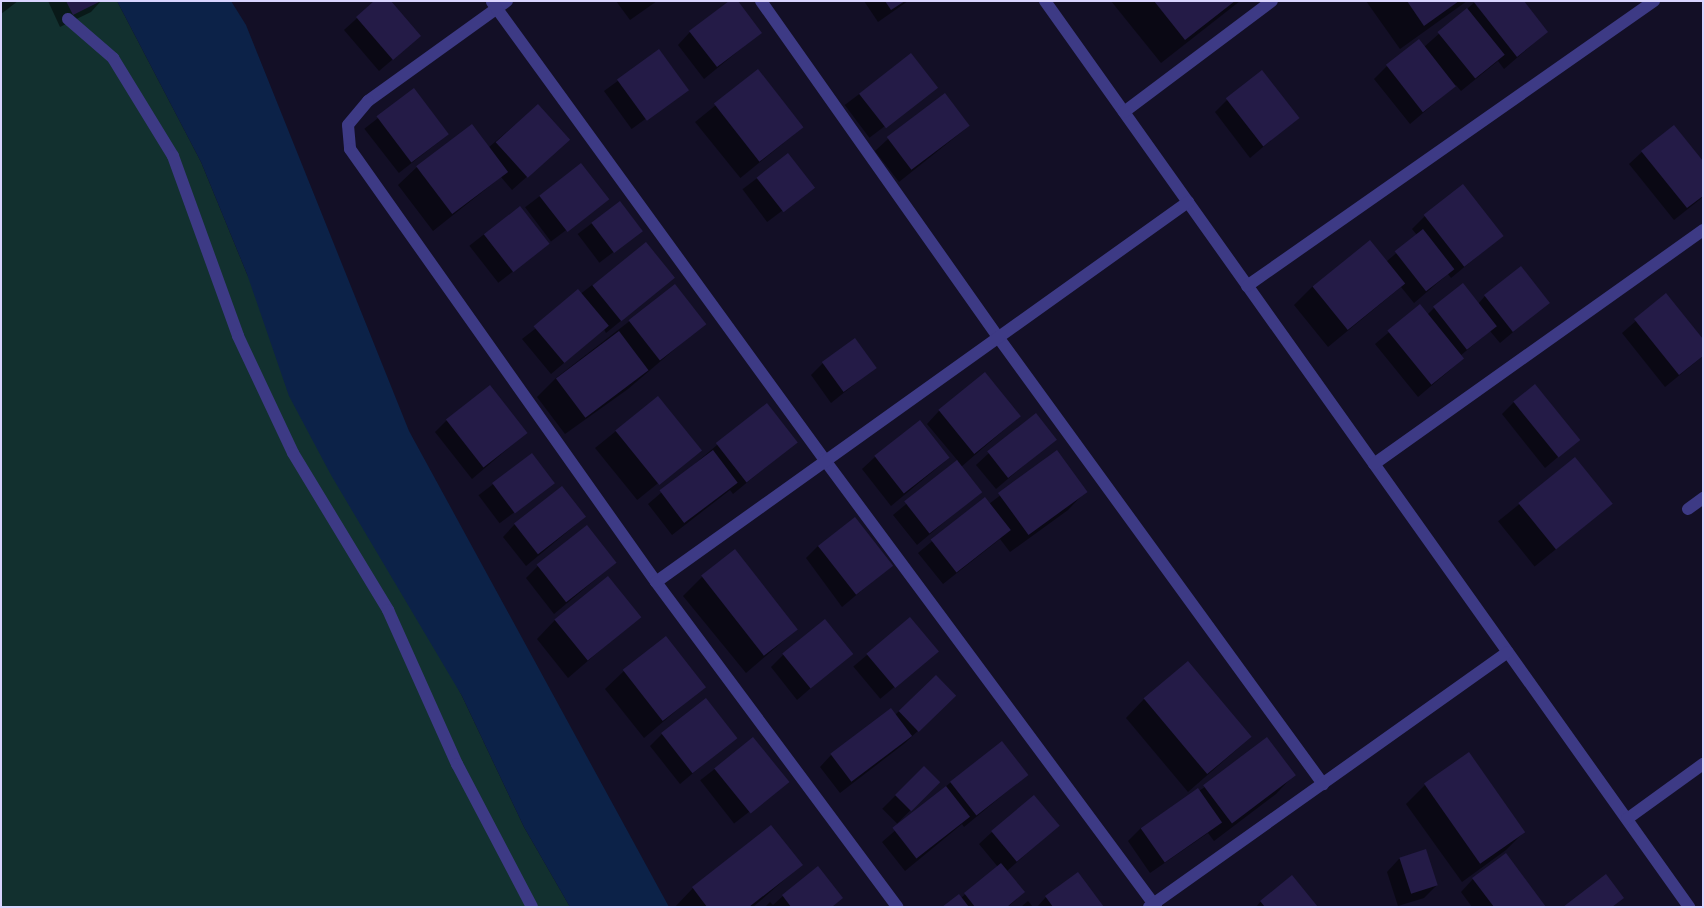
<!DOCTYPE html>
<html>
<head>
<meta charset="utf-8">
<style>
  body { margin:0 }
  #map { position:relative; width:1704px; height:908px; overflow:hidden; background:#130f26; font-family:"PT Sans Narrow",sans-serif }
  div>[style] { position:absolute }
  .green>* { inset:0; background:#12302f }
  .water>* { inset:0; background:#0c2248 }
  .shadow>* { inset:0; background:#0007; transform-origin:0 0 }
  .building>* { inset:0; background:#241b47; transform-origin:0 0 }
  .service>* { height:12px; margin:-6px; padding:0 6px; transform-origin:6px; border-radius:6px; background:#3d3a85 }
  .minor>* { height:12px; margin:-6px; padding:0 6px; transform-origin:6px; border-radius:6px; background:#3d3a85 }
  span { translate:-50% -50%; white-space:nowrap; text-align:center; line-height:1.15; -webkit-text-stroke:4.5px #130f26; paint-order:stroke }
  .frame { position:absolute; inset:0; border:2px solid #d9d4ff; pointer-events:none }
</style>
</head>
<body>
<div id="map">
  <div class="green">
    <div style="clip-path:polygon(1px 1px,117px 1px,201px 162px,247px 274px,462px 696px,524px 827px,570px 907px,1px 907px)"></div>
  </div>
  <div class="water">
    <div style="clip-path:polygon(117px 1px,231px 1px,246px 25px,409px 431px,669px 907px,570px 907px,524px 827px,462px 696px,331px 475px,289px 396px,247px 274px,201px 162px)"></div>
  </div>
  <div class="shadow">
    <div style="clip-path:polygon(1px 1px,18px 1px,1px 14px)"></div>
    <div style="clip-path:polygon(48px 1px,101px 1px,91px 12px,60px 27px)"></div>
    <div style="clip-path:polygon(376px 1px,406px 48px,379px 71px,344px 30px)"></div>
    <div style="clip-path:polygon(616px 1px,657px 1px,630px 20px)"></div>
    <div style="clip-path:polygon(864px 1px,908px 1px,878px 22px)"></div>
    <div style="clip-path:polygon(1111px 1px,1240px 1px,1161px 63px)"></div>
    <div style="clip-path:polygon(1366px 1px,1467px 1px,1400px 49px)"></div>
    <div style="clip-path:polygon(1476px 1px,1547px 32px,1504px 69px,1498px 61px,1461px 91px,1456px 85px,1410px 124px,1374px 79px,1387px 66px,1424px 47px)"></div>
    <div style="clip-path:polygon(690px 32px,760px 33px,704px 79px,678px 45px)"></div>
    <div style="left:659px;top:51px;width:47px;height:68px;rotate:54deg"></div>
    <div style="left:911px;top:55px;width:41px;height:83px;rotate:53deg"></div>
    <div style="left:758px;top:71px;width:72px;height:81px;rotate:51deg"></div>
    <div style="left:414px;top:90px;width:56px;height:63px;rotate:52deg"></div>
    <div style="clip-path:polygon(1227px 100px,1299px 117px,1250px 158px,1215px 112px)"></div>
    <div style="clip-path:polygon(538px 105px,568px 140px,512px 190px,501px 177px,433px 231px,398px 185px,417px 167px,488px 148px)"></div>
    <div style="clip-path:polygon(969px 126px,899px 182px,875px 151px,888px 139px)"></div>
    <div style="clip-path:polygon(1642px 152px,1703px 163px,1703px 197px,1674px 220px,1629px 164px)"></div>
    <div style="left:788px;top:155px;width:41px;height:57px;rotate:53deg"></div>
    <div style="left:581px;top:165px;width:43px;height:70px;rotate:53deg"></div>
    <div style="clip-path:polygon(1462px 186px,1502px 236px,1451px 278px,1448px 274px,1414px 303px,1401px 287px,1328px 347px,1294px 305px,1313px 286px,1386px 262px,1417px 235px,1412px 229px,1425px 216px)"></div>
    <div style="left:620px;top:202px;width:36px;height:53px;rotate:53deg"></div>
    <div style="left:519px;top:207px;width:47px;height:63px;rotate:52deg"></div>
    <div style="clip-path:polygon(673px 278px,606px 333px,604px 329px,551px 374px,522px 339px,592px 285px)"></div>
    <div style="clip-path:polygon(675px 286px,704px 324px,628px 389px,565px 434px,537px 397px,556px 378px)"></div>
    <div style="clip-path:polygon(1666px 295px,1703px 341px,1703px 356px,1665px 387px,1622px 333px)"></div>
    <div style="clip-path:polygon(1485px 296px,1548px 303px,1500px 343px,1490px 331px,1460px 356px,1462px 359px,1449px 371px,1418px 397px,1375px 344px,1420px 306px,1427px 315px,1434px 308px,1478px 304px)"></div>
    <div style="clip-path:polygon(823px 363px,876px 367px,831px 403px,811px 375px)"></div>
    <div style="left:658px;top:397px;width:67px;height:81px;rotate:51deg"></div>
    <div style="clip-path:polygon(1514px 402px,1578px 440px,1545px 468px,1502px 414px)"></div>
    <div style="clip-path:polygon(939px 411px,1020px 416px,961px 467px,980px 492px,917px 545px,893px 515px,958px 461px,927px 424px)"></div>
    <div style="clip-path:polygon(447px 420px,526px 433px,472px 479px,435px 432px)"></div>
    <div style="clip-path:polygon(1055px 439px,996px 489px,976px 465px,989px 453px)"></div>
    <div style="clip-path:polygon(796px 442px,733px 494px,730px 490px,672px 535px,648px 504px,717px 445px)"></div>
    <div style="clip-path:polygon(1057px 452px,1086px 491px,1068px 510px,1010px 552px,1000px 539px,943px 584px,918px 553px,984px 498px,989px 504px)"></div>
    <div style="left:532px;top:455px;width:35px;height:67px;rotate:53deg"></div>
    <div style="clip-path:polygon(875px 457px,949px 458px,891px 506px,862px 469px)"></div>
    <div style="left:1575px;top:459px;width:58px;height:99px;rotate:51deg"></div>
    <div style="clip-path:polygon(585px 517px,526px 566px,503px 537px,515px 524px)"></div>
    <div style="clip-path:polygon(818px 546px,891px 566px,842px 607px,806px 558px)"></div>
    <div style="clip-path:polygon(615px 563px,554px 614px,526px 578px,538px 566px)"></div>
    <div style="clip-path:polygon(702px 577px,797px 629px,746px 673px,683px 596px)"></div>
    <div style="clip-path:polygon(639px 617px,568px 678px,537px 639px,555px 620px)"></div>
    <div style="left:910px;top:619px;width:42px;height:74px;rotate:50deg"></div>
    <div style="clip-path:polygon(851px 653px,797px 700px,771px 667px,783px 655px)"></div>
    <div style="clip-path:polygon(624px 671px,704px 687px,644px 738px,605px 689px)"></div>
    <div style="clip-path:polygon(936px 676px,942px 708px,905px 743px,840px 793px,820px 767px,832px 754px,895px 715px)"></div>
    <div style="clip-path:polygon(1144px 699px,1251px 737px,1188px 792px,1126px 718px)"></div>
    <div style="clip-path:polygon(662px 734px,735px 738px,680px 784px,650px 746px)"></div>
    <div style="left:753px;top:739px;width:55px;height:67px;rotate:52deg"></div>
    <div style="clip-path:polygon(1469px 754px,1524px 832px,1506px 850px,1462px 882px,1406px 804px,1425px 785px)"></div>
    <div style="left:924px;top:767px;width:21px;height:59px;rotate:45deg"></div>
    <div style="clip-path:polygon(1027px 775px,964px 827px,962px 824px,905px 871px,882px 842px,951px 782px)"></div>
    <div style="clip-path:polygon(1294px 775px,1276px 794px,1214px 841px,1208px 833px,1150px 873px,1128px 841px,1141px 828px,1205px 787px)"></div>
    <div style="clip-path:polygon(1058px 826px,1007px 871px,1024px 892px,1008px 907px,944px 907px,961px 898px,998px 867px,979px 844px,992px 832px)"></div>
    <div style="clip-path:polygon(1425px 851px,1437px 885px,1424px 898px,1398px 906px,1387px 872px,1399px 859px)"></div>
    <div style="clip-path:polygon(801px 865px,753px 907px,675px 907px,693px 888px)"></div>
    <div style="clip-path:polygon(1473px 879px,1545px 907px,1472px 907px,1461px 892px)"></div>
    <div style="clip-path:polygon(783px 896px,841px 898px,832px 907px,765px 907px,770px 902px,773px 905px)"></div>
    <div style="clip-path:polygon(1046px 897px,1102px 907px,1037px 907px)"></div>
    <div style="clip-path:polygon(1028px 901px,1033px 907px,1021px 907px)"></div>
    <div style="clip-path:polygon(1261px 901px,1316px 907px,1256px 907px)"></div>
  </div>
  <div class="building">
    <div style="clip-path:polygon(66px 1px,101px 1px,73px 15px)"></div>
    <div style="clip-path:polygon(374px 1px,391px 1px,421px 36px,393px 60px,356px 17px)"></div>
    <div style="clip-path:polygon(729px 1px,738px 1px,762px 33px,717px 67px,689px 31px)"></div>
    <div style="clip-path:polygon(885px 1px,905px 1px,891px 10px)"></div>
    <div style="clip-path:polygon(1154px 1px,1235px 1px,1185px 40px)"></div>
    <div style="clip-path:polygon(1407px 1px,1459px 1px,1424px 26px)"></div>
    <div style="clip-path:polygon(1473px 1px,1524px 1px,1548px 32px,1517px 57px)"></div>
    <div style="left:1467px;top:8px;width:60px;height:38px;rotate:51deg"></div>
    <div style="left:1419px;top:39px;width:60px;height:42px;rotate:52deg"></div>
    <div style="left:659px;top:49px;width:51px;height:52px;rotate:54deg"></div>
    <div style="left:911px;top:53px;width:44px;height:66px;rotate:52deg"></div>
    <div style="left:758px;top:69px;width:74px;height:56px;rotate:52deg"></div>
    <div style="left:1262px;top:70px;width:61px;height:46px;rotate:52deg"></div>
    <div style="left:414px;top:88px;width:58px;height:47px;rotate:53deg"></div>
    <div style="left:945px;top:93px;width:41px;height:73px;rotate:53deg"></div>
    <div style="left:538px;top:104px;width:48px;height:57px;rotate:48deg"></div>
    <div style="left:472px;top:124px;width:60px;height:70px;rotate:53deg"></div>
    <div style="clip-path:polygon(1674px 125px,1703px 161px,1703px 196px,1687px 208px,1641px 151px)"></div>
    <div style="left:788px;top:153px;width:44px;height:40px;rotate:52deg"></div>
    <div style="left:581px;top:163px;width:46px;height:53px;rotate:52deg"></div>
    <div style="left:1463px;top:184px;width:66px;height:50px;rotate:52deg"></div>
    <div style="left:620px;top:201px;width:38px;height:36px;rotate:53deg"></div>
    <div style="left:520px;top:206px;width:48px;height:46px;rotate:52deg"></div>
    <div style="left:1423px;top:229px;width:51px;height:36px;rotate:52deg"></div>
    <div style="left:1370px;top:240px;width:56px;height:74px;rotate:51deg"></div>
    <div style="left:646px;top:242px;width:46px;height:69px;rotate:51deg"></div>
    <div style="left:1521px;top:266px;width:47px;height:47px;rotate:52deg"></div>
    <div style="left:1463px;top:283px;width:55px;height:38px;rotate:52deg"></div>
    <div style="left:675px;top:284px;width:51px;height:59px;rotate:52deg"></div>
    <div style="left:578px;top:289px;width:48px;height:58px;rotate:50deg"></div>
    <div style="clip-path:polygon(1666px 293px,1703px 339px,1703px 356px,1679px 375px,1634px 319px)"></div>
    <div style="left:1420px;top:304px;width:70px;height:42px;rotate:51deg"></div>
    <div style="left:619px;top:331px;width:49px;height:79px;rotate:53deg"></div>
    <div style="left:855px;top:338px;width:37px;height:41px;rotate:54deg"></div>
    <div style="left:985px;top:372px;width:57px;height:60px;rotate:51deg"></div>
    <div style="left:1535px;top:384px;width:72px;height:28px;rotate:51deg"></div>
    <div style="left:490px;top:385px;width:61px;height:56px;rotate:52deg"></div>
    <div style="left:658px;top:396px;width:70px;height:55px;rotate:51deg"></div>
    <div style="left:767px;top:403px;width:50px;height:65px;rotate:52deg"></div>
    <div style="left:1036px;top:413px;width:34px;height:62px;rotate:52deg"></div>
    <div style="left:920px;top:420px;width:48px;height:58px;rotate:52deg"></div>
    <div style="left:713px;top:450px;width:41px;height:67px;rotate:53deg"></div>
    <div style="left:1057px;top:450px;width:52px;height:73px;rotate:54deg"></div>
    <div style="left:532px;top:453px;width:38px;height:50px;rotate:53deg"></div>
    <div style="left:1575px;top:457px;width:60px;height:73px;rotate:51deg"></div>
    <div style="left:957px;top:460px;width:41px;height:67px;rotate:52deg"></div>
    <div style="left:562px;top:486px;width:39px;height:61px;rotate:52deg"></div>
    <div style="left:985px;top:497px;width:42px;height:69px;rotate:52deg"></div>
    <div style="left:855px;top:517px;width:62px;height:47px;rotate:52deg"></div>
    <div style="left:587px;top:525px;width:48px;height:64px;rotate:52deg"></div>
    <div style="left:735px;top:549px;width:102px;height:43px;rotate:52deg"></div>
    <div style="left:608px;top:576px;width:53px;height:69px;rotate:51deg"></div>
    <div style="left:910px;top:617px;width:45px;height:57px;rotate:50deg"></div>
    <div style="left:825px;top:619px;width:45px;height:55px;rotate:51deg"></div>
    <div style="left:666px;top:636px;width:65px;height:55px;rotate:52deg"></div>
    <div style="left:1188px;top:661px;width:99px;height:58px;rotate:50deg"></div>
    <div style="left:936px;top:675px;width:29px;height:52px;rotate:46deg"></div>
    <div style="left:706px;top:698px;width:51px;height:57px;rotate:52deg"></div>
    <div style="left:891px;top:708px;width:35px;height:76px;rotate:53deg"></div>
    <div style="left:753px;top:737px;width:58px;height:50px;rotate:51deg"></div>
    <div style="left:1267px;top:737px;width:48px;height:80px;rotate:53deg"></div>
    <div style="left:1002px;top:741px;width:43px;height:66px;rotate:52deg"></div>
    <div style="left:1469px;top:752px;width:98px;height:55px;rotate:55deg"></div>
    <div style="left:924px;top:766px;width:23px;height:41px;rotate:45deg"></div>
    <div style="left:946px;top:786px;width:39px;height:68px;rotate:52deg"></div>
    <div style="left:1198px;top:788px;width:42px;height:70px;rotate:55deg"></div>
    <div style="left:1034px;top:795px;width:40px;height:56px;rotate:50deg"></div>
    <div style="clip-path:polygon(771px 825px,803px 865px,749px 907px,707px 907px,692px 887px)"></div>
    <div style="left:1426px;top:849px;width:38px;height:28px;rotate:72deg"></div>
    <div style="clip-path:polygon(1506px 853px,1546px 907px,1494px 907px,1472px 878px)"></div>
    <div style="clip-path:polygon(1001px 863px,1025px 892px,1007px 907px,975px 907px,964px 893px)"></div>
    <div style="clip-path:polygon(818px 866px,843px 898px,832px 907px,791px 907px,782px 895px)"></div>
    <div style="clip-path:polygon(1078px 872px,1104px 907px,1053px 907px,1045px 896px)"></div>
    <div style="clip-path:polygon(1606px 874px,1624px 898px,1612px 907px,1563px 907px)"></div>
    <div style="clip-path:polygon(1292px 875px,1318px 907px,1265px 907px,1260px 901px)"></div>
    <div style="clip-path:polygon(959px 894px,969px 907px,942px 907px)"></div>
  </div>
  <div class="service">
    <div style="left:68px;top:19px;width:60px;rotate:40.9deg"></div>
    <div style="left:113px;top:58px;width:115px;rotate:58.5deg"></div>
    <div style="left:173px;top:156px;width:191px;rotate:70.1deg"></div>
    <div style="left:238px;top:336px;width:129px;rotate:64.8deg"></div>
    <div style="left:293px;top:453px;width:184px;rotate:58.8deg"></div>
    <div style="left:388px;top:610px;width:169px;rotate:65.9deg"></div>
    <div style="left:457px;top:764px;width:161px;rotate:62.3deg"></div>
  </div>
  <div class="minor">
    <div style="left:507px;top:1px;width:171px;rotate:144.3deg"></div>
    <div style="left:368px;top:101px;width:31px;rotate:130deg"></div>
    <div style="left:348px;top:125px;width:24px;rotate:85deg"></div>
    <div style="left:350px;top:149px;width:530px;rotate:54.75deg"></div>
    <div style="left:656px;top:582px;width:405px;rotate:53.4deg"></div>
    <div style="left:761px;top:1px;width:411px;rotate:54.8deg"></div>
    <div style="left:998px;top:337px;width:553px;rotate:53.98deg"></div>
    <div style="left:1045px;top:1px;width:1112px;rotate:54.59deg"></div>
    <div style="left:492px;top:2px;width:565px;rotate:54deg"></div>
    <div style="left:824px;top:459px;width:558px;rotate:53.46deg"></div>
    <div style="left:1124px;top:112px;width:185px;rotate:-36.9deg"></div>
    <div style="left:1247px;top:286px;width:497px;rotate:-35deg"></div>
    <div style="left:1374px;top:464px;width:404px;rotate:-35.4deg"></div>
    <div style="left:1688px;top:509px;width:19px;rotate:-36deg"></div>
    <div style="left:656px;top:582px;width:654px;rotate:-35.54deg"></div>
    <div style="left:1627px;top:819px;width:94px;rotate:-35.9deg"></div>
    <div style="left:1149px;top:907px;width:440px;rotate:-35.4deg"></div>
  </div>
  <div class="frame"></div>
</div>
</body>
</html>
